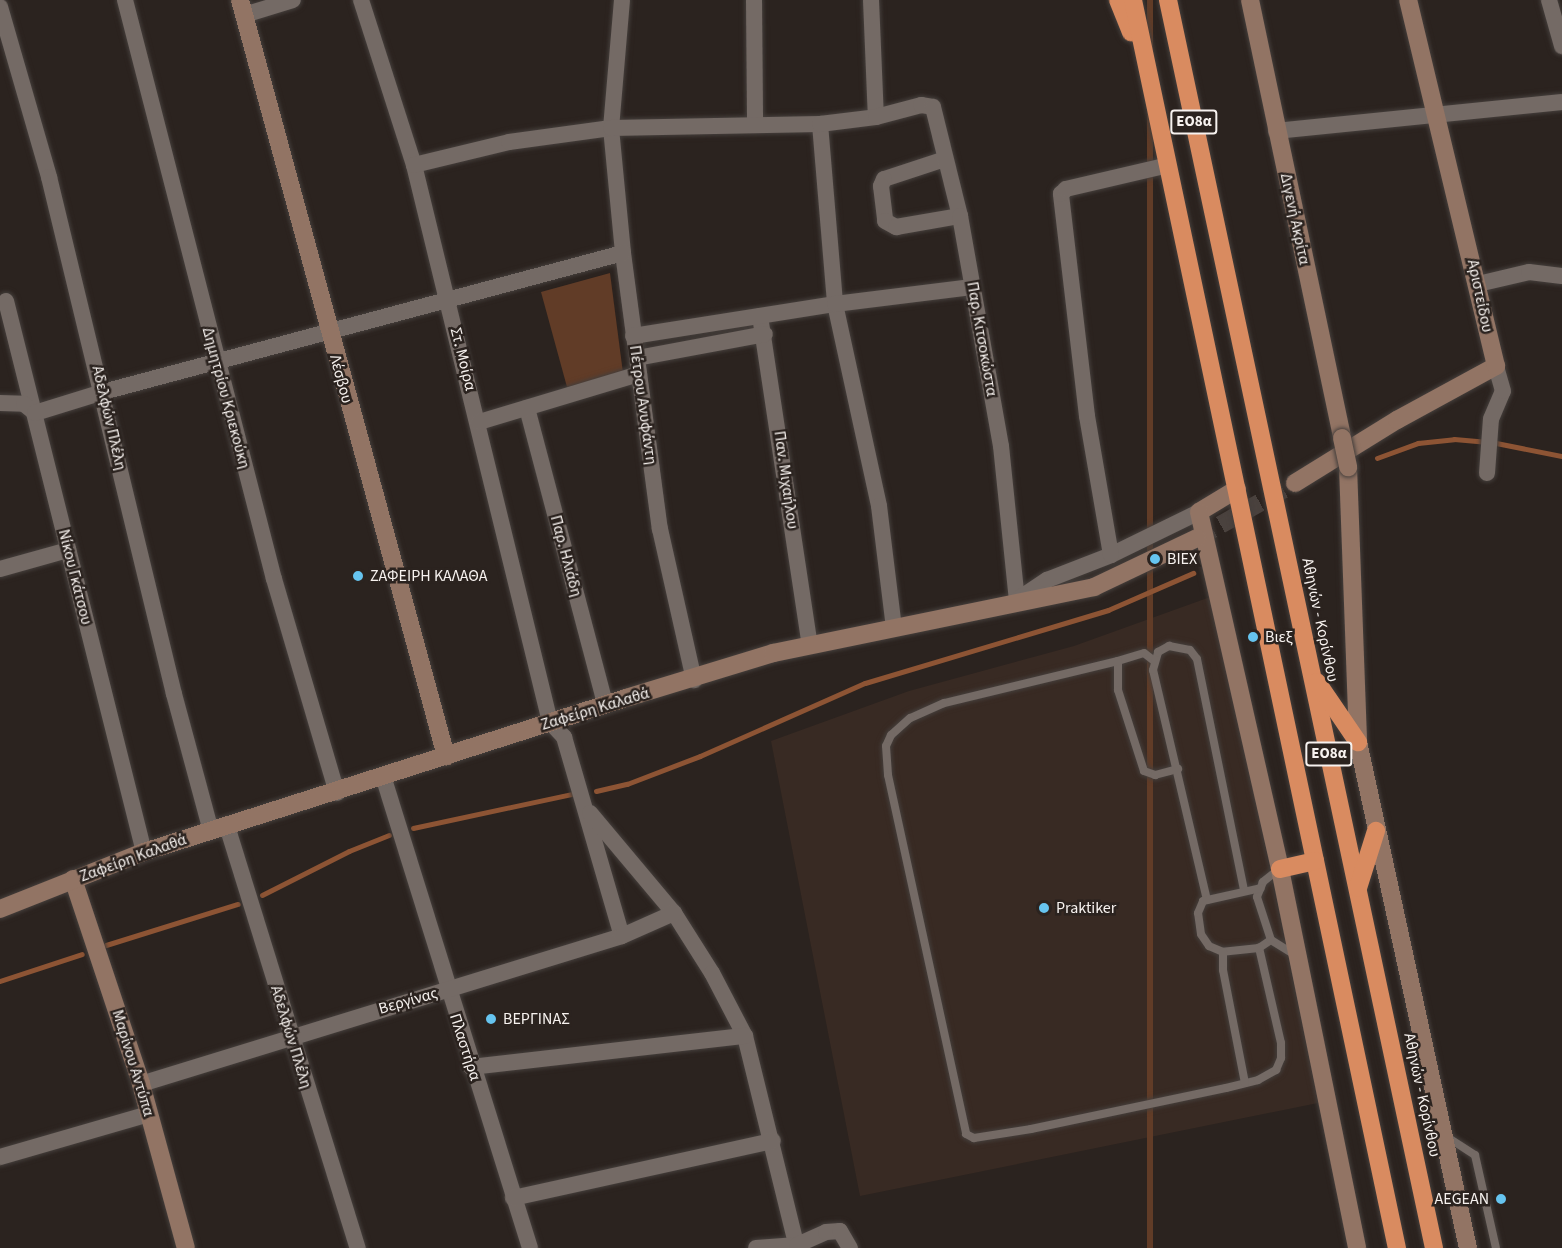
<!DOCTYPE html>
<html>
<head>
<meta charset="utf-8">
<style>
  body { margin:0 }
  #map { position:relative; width:1562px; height:1248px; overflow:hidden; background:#2b231f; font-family:"Source Sans 3",sans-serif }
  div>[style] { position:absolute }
  .built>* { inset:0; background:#382a23 }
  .green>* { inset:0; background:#613c27; transform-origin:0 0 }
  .stream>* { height:5px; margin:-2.5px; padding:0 2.5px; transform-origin:2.5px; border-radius:2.5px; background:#8d5434 }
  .secondary-tunnel>* { height:18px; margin-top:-9px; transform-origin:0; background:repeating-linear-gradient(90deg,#4a423e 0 18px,transparent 0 27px) }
  .roads { filter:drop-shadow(0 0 2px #453f3c) drop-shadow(0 0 2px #453f3c) }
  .lane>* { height:8px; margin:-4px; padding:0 4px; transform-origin:4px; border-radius:4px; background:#746a65 }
  .street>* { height:16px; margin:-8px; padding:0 8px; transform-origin:8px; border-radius:8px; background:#746a65 }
  .secondary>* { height:18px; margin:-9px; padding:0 9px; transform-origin:9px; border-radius:9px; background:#927464 }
  .highway>* { height:18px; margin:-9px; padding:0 9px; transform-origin:9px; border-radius:9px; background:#d98b60 }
  .bridges { filter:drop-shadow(0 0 2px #453f3c) drop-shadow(0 0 2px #453f3c) }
  .secondary-bridge>* { height:18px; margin:-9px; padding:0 9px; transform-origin:9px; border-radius:9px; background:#927464 }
  .dots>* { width:16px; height:16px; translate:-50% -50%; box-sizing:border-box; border:3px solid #2b231f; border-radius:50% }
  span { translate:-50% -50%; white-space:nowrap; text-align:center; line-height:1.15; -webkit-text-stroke:5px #2b231f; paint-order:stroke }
  .shield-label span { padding:2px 4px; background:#2b231f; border:2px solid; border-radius:4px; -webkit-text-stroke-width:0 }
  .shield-label { font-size:15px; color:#f7f2ef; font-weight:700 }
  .street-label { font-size:16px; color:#f7f2ef }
  .poi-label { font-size:16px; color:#f7f2ef }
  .left { translate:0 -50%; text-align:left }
  .right { translate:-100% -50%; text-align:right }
</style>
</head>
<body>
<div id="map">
  <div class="built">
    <div style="clip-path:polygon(1213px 596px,1318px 1103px,860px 1196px,771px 741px,909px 691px,1074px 646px)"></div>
  </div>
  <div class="green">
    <div style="left:1147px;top:0;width:6px;height:1276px"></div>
    <div style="clip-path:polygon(610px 273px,623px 373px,567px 387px,541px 292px)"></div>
  </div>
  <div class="stream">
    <div style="left:1377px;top:458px;width:44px;rotate:-20.1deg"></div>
    <div style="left:1418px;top:443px;width:36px;rotate:-6deg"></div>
    <div style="left:1454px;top:439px;width:37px;rotate:5deg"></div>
    <div style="left:1491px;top:442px;width:72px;rotate:11.2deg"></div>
    <div style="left:596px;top:791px;width:32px;rotate:-13deg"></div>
    <div style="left:627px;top:784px;width:78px;rotate:-21deg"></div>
    <div style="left:700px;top:756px;width:180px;rotate:-23.9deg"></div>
    <div style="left:865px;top:683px;width:254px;rotate:-16.7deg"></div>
    <div style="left:1108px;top:610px;width:93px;rotate:-23.5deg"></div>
    <div style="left:413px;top:828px;width:163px;rotate:-12.1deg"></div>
    <div style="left:262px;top:895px;width:97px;rotate:-26.8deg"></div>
    <div style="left:349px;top:851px;width:43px;rotate:-21.8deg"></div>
    <div style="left:106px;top:945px;width:138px;rotate:-17.3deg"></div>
    <div style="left:0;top:981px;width:86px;rotate:-18.2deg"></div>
  </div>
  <div class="secondary-tunnel">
    <div style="left:1197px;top:538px;width:112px;rotate:-29.3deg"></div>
  </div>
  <div class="roads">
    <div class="lane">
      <div style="left:1153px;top:660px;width:11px;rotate:-142deg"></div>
      <div style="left:1144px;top:653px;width:27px;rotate:163deg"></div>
      <div style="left:1118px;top:661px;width:29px;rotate:90deg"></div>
      <div style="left:1118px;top:690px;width:85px;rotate:72.2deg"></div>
      <div style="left:1144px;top:771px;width:12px;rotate:20deg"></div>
      <div style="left:1155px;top:775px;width:24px;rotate:-15deg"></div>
      <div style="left:1118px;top:661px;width:179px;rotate:166.4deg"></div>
      <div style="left:944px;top:703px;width:37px;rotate:156deg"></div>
      <div style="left:910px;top:718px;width:25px;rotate:138deg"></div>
      <div style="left:891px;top:735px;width:12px;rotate:114deg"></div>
      <div style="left:886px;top:746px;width:29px;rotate:86deg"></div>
      <div style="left:888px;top:775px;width:367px;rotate:77.7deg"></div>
      <div style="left:966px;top:1134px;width:9px;rotate:27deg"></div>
      <div style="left:974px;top:1138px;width:58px;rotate:-9deg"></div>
      <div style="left:1031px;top:1129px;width:199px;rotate:-11.9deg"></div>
      <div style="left:1226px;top:1088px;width:33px;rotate:-14deg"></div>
      <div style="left:1258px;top:1080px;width:21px;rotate:-29deg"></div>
      <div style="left:1276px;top:1070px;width:13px;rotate:-67deg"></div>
      <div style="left:1281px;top:1058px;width:15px;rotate:-90deg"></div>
      <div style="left:1281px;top:1043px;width:98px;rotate:-103deg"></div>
      <div style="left:1259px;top:948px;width:14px;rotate:-34deg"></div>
      <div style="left:1279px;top:869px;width:21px;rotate:141deg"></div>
      <div style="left:1263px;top:882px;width:16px;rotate:112deg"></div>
      <div style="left:1257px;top:897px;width:45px;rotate:72deg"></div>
      <div style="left:1271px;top:940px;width:31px;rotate:32deg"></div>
      <div style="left:1207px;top:900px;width:236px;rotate:-103.2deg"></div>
      <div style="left:1153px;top:670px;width:19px;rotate:-74deg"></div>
      <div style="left:1158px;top:652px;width:13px;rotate:-29deg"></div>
      <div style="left:1169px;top:646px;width:21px;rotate:11deg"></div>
      <div style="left:1190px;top:650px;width:11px;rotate:52deg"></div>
      <div style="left:1197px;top:659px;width:236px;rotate:78.5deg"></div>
      <div style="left:1259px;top:948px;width:36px;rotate:174deg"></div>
      <div style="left:1223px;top:952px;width:15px;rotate:-157deg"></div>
      <div style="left:1209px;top:946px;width:14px;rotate:-124deg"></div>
      <div style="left:1201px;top:934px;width:21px;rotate:-98deg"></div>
      <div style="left:1198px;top:913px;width:13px;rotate:-67deg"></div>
      <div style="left:1203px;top:901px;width:59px;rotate:-12.6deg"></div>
      <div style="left:1223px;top:952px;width:18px;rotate:90deg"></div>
      <div style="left:1223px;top:970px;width:115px;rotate:79deg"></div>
      <div style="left:1444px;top:1135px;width:37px;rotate:33deg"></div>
      <div style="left:1475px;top:1155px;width:95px;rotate:77.3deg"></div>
    </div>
    <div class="street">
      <div style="left:125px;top:0;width:598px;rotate:75.57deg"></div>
      <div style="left:274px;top:579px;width:223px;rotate:73.6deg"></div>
      <div style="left:361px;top:0;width:173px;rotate:72.2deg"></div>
      <div style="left:414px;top:165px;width:573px;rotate:76.28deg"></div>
      <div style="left:550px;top:722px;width:21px;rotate:47deg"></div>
      <div style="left:564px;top:737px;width:207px;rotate:73.8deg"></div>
      <div style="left:622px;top:0;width:128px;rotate:94.9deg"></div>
      <div style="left:611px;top:128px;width:126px;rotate:84.5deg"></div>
      <div style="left:623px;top:253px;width:278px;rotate:82.4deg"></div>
      <div style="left:660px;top:529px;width:155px;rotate:77.3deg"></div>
      <div style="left:754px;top:0;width:125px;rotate:89.5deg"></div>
      <div style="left:871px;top:0;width:117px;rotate:87.6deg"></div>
      <div style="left:1549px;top:0;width:48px;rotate:74.2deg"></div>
      <div style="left:0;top:7px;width:177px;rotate:73.9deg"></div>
      <div style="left:49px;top:177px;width:532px;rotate:76.41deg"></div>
      <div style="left:174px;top:694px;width:142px;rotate:74.9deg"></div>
      <div style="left:244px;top:15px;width:51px;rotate:-17deg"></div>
      <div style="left:820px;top:124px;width:181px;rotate:85.2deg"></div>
      <div style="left:835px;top:304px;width:207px;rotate:77.7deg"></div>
      <div style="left:879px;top:506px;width:123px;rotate:83deg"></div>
      <div style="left:1276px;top:131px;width:287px;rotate:-5.8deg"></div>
      <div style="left:945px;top:159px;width:64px;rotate:161.8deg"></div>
      <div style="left:884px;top:179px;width:8px;rotate:113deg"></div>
      <div style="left:881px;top:186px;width:35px;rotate:83deg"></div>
      <div style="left:885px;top:221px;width:13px;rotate:29deg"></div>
      <div style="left:896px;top:227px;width:65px;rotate:-9.8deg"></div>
      <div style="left:414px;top:165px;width:98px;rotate:-13.6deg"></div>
      <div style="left:509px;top:142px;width:103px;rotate:-7.8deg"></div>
      <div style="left:611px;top:128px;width:209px;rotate:-1.1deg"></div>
      <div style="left:820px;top:124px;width:56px;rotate:-7.1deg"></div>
      <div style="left:876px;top:117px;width:47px;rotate:-14.9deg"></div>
      <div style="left:921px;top:105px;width:12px;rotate:9deg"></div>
      <div style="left:933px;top:107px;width:112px;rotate:76.1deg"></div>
      <div style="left:960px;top:216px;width:234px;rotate:79.9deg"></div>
      <div style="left:1001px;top:446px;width:155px;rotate:84.1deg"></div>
      <div style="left:1017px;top:600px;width:36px;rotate:-34deg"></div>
      <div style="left:1047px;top:580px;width:69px;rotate:-21.3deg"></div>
      <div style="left:1111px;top:555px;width:98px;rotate:-26deg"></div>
      <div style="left:1478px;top:284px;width:52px;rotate:-13.2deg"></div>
      <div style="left:1529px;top:272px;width:33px;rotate:7deg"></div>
      <div style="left:6px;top:301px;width:568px;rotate:75.94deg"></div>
      <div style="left:760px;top:316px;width:333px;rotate:81.4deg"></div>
      <div style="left:633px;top:336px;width:205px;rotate:-9deg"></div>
      <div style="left:835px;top:304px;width:138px;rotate:-7.1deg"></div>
      <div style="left:637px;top:358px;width:130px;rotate:-10.6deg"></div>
      <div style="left:0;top:403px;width:24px;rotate:2deg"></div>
      <div style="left:24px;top:404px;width:14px;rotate:39deg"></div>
      <div style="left:35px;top:413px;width:71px;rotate:-17.2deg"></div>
      <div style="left:103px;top:392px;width:538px;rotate:-14.97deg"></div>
      <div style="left:527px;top:408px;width:306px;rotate:75.2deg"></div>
      <div style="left:479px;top:422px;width:167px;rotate:-16.7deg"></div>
      <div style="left:1487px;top:473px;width:54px;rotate:-85.8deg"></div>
      <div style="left:1491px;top:419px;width:30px;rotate:-67deg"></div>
      <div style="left:1503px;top:391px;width:26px;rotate:-106deg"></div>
      <div style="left:1111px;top:555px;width:141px;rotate:-99.8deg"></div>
      <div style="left:1087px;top:416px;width:224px;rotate:-96.7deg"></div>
      <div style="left:1061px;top:194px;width:7px;rotate:-45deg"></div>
      <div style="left:1066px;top:189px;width:105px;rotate:-13.2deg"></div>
      <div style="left:0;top:569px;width:71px;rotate:-15.6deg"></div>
      <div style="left:383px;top:776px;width:494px;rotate:72.7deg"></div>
      <div style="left:590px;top:813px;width:131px;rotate:50deg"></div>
      <div style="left:674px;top:913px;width:71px;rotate:57.7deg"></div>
      <div style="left:712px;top:973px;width:71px;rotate:62.4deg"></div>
      <div style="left:745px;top:1036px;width:218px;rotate:76.2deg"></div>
      <div style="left:227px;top:826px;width:442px;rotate:72.8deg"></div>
      <div style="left:471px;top:1067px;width:276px;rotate:-6.5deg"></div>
      <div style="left:141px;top:1084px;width:503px;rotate:-17.1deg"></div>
      <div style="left:622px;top:936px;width:57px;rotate:-23.9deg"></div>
      <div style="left:0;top:1157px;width:155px;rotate:-16.1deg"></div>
      <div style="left:513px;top:1198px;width:266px;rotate:-12.4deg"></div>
      <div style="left:756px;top:1248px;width:41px;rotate:-4.2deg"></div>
      <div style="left:797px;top:1245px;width:32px;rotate:-24deg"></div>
      <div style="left:826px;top:1232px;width:14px;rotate:-4deg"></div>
      <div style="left:840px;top:1231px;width:20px;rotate:60deg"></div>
    </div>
    <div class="secondary">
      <div style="left:240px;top:0;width:784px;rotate:74.76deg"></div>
      <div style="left:1250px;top:0;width:448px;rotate:78.1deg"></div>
      <div style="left:1348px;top:467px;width:275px;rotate:87.9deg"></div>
      <div style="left:1358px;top:742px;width:518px;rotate:77.74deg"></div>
      <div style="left:1295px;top:483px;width:120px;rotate:-31.7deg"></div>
      <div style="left:1397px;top:420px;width:113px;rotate:-28.6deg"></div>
      <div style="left:1496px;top:366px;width:376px;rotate:-103.5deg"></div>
      <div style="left:1237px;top:489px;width:44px;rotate:148.8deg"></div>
      <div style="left:1199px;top:512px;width:366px;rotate:77.2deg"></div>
      <div style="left:1280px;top:869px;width:387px;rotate:78.5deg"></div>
      <div style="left:73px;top:879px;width:216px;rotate:71.6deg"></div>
      <div style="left:141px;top:1084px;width:170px;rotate:74.7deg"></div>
      <div style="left:0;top:909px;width:155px;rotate:-21.6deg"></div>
      <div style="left:144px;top:852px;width:506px;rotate:-17.72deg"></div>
      <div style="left:626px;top:698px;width:154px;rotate:-17deg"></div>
      <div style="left:773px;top:653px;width:328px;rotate:-11.6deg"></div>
      <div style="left:1094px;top:587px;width:114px;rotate:-25.4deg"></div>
    </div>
    <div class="highway">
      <div style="left:1118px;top:0;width:35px;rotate:68deg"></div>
      <div style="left:1133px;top:0;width:1276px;rotate:78.06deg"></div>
      <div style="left:1168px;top:0;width:1276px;rotate:77.97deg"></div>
      <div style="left:1317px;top:682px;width:73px;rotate:55.7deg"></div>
      <div style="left:1280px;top:869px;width:36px;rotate:-13deg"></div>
      <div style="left:1358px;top:888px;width:60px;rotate:-72.5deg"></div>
    </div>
  </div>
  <div class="bridges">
    <div class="secondary-bridge">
      <div style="left:1342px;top:438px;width:30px;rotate:78deg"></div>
    </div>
  </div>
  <div class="dots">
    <div style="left:1155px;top:559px;background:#66c4ef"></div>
    <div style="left:358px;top:576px;background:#66c4ef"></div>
    <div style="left:1253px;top:637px;background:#66c4ef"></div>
    <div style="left:1044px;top:908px;background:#66c4ef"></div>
    <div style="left:491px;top:1019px;background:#66c4ef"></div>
    <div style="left:1501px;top:1199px;background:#66c4ef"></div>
  </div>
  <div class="shield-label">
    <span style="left:1194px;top:122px">ΕΟ8α</span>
    <span style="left:1329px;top:754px">ΕΟ8α</span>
  </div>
  <div class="street-label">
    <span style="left:1295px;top:219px;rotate:78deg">Διγενή Ακρίτα</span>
    <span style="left:1480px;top:296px;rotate:78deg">Αριστείδου</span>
    <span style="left:982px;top:339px;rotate:80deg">Παρ. Κιτσοκώστα</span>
    <span style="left:463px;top:359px;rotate:76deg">Στ. Μοίρα</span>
    <span style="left:341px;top:379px;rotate:75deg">Λέσβου</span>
    <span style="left:226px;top:398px;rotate:75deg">Δημητρίου Κριεκούκη</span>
    <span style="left:643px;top:405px;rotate:82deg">Πέτρου Ανυφάντη</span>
    <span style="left:109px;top:418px;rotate:77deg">Αδελφών Πλέλη</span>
    <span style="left:786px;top:480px;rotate:82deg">Παν. Μιχαήλου</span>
    <span style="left:566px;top:556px;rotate:75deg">Παρ. Ηλιάδη</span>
    <span style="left:75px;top:577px;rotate:76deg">Νίκου Γκάτσου</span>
    <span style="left:1320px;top:620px;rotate:78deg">Αθηνών - Κορίνθου</span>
    <span style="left:595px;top:709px;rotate:-17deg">Ζαφείρη Καλαθά</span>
    <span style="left:133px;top:858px;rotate:-20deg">Ζαφείρη Καλαθά</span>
    <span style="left:408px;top:1001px;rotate:-16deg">Βεργίνας</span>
    <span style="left:291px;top:1037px;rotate:73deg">Αδελφών Πλέλη</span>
    <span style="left:465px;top:1047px;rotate:72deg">Πλαστήρα</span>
    <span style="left:133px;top:1063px;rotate:73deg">Μαρίνου Αντύπα</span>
    <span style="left:1422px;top:1095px;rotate:78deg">Αθηνών - Κορίνθου</span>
  </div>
  <div class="poi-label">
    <span class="left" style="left:1167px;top:559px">ΒΙΕΧ</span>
    <span class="left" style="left:370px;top:576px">ΖΑΦΕΙΡΗ ΚΑΛΑΘΑ</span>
    <span class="left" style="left:1265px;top:637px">Βιεξ</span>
    <span class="left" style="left:1056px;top:908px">Praktiker</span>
    <span class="left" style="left:503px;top:1019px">ΒΕΡΓΙΝΑΣ</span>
    <span class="right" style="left:1489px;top:1199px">AEGEAN</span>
  </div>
</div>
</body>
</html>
